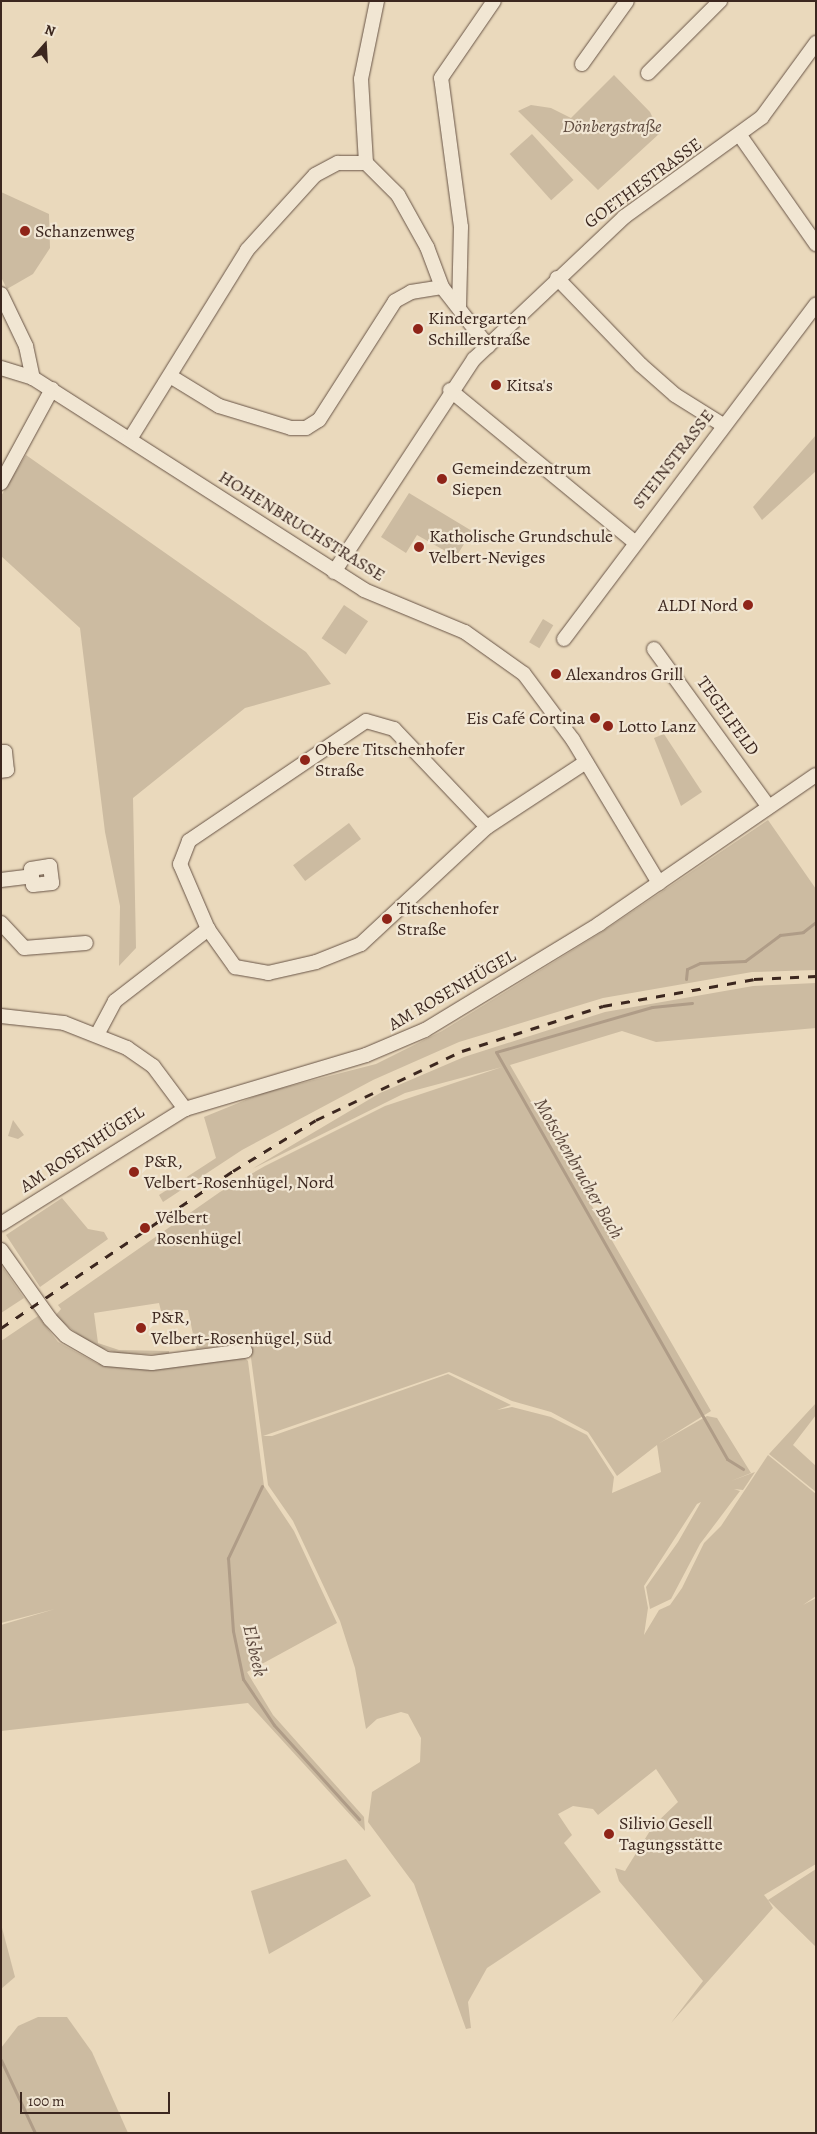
<!DOCTYPE html>
<html>
<head>
<meta charset="utf-8">
<style>
  body { margin:0 }
  #map { position:relative; width:817px; height:2134px; overflow:hidden; background:#ead9bc; font-family:Alegreya,serif }
  div>[style] { position:absolute }
  .green>* { inset:0; background:#ccbba1; transform-origin:0 0 }
  .stream>* { height:3px; margin:-1.5px; padding:0 1.5px; transform-origin:1.5px; border-radius:1.5px; background:#af9c87 }
  .roads { filter:drop-shadow(0 0 1px #685446) drop-shadow(0 0 1px #685446) }
  .minor>* { height:14px; margin:-7px; padding:0 7px; transform-origin:7px; border-radius:7px; background:#f1e6d3 }
  .rail>* { height:3px; margin-top:-1.5px; transform-origin:0; background:repeating-linear-gradient(90deg,#3c271f 0 9px,transparent 0 18px) }
  .dots>* { width:14px; height:14px; translate:-50% -50%; box-sizing:border-box; border:2px solid #f1e6d3; border-radius:50% }
  span { translate:-50% -50%; white-space:nowrap; text-align:center; line-height:1.15; -webkit-text-stroke:4.5px #f1e6d3; paint-order:stroke }
  .park-label { font-size:18px; color:#604c40; font-style:italic }
  .street-label { font-size:18px; color:#3c271f }
  .poi-label { font-size:18px; color:#3c271f }
  .left { translate:0 -50%; text-align:left }
  .right { translate:-100% -50%; text-align:right }
  .water-label { font-size:19px; color:#5e4a3e; font-style:italic }
  .frame { position:absolute; inset:0; border:2px solid #3c271f; pointer-events:none }
  .north { position:absolute; left:20px; top:20px; width:50px; height:50px; -webkit-text-stroke:4px #f1e6d3; paint-order:stroke; rotate:19deg; font-size:14px; font-weight:700; line-height:20px; text-align:center; color:#3c271f }
  .north::after { content:''; display:block; margin:auto; width:18px; height:22px; background:#3c271f; clip-path:polygon(50% 0,100% 100%,50% 72%,0 100%) }
  .scale { position:absolute; left:20px; top:2092px; width:150px; height:22px; box-sizing:border-box; border:2px solid #3c271f; border-top:0; padding-left:6px; font-size:15px; line-height:18px; white-space:nowrap; color:#3c271f; -webkit-text-stroke:4px #f1e6d3; paint-order:stroke }
</style>
</head>
<body>
<div id="map">
  <div class="green">
    <div style="clip-path:polygon(614px 75px,650px 112px,660px 133px,598px 190px,518px 111px,531px 105px,551px 108px,571px 118px)"></div>
    <div style="left:532px;top:134px;width:62px;height:30px;rotate:48deg"></div>
    <div style="clip-path:polygon(1px 192px,49px 214px,50px 248px,33px 274px,7px 289px,1px 277px)"></div>
    <div style="clip-path:polygon(816px 435px,816px 471px,762px 520px,753px 507px)"></div>
    <div style="clip-path:polygon(26px 455px,306px 652px,331px 684px,245px 708px,133px 798px,136px 948px,119px 966px,120px 906px,105px 832px,80px 628px,1px 556px,1px 496px)"></div>
    <div style="clip-path:polygon(409px 493px,472px 531px,456px 557px,417px 535px,406px 553px,381px 537px)"></div>
    <div style="left:344px;top:605px;width:29px;height:40px;rotate:34deg"></div>
    <div style="left:543px;top:619px;width:12px;height:27px;rotate:31deg"></div>
    <div style="clip-path:polygon(664px 734px,702px 792px,681px 806px,654px 738px)"></div>
    <div style="clip-path:polygon(768px 820px,816px 889px,816px 970px,752px 972px,603px 998px,459px 1042px,373px 1080px,242px 1150px,163px 1202px,159px 1195px,216px 1158px,204px 1117px,263px 1093px,376px 1064px,442px 1031px,602px 932px)"></div>
    <div style="left:349px;top:823px;width:20px;height:70px;rotate:53deg"></div>
    <div style="clip-path:polygon(evenodd,816px 983px,816px 1028px,656px 1042px,622px 1031px,510px 1065px,711px 1411px,658px 1444px,707px 1416px,717px 1418px,751px 1473px,731px 1481px,755px 1472px,743px 1490px,734px 1489px,740px 1491px,700px 1544px,671px 1599px,650px 1609px,646px 1587px,678px 1542px,701px 1502px,697px 1504px,644px 1586px,648px 1608px,644px 1635px,659px 1610px,670px 1605px,682px 1588px,704px 1543px,721px 1526px,768px 1455px,816px 1494px,816px 1596px,803px 1605px,816px 1598px,816px 1864px,764px 1895px,768px 1900px,816px 1869px,816px 1947px,768px 1900px,773px 1908px,671px 2023px,703px 1981px,619px 1881px,615px 1868px,625px 1871px,653px 1826px,678px 1802px,656px 1769px,598px 1815px,593px 1809px,573px 1806px,558px 1814px,572px 1835px,564px 1843px,601px 1892px,487px 1968px,468px 2002px,471px 2028px,466px 2029px,414px 1884px,368px 1822px,372px 1792px,420px 1762px,421px 1738px,408px 1714px,401px 1712px,377px 1719px,366px 1729px,355px 1668px,340px 1621px,293px 1521px,268px 1485px,249px 1343px,196px 1349px,188px 1310px,161px 1311px,159px 1303px,94px 1313px,98px 1343px,119px 1350px,169px 1351px,169px 1355px,118px 1353px,91px 1345px,55px 1316px,61px 1309px,58px 1305px,220px 1192px,265px 1166px,385px 1106px,502px 1067px,405px 1093px,252px 1169px,380px 1093px,464px 1057px,605px 1012px,753px 986px,816px 983px,449px 1372px,512px 1401px,551px 1412px,588px 1432px,617px 1476px,657px 1445px,661px 1472px,612px 1493px,614px 1477px,587px 1435px,551px 1417px,512px 1407px,497px 1410px,511px 1405px,448px 1374px,272px 1436px,263px 1436px,449px 1372px)"></div>
    <div style="clip-path:polygon(13px 1120px,24px 1135px,18px 1139px,8px 1136px)"></div>
    <div style="clip-path:polygon(62px 1198px,88px 1229px,104px 1232px,108px 1239px,40px 1287px,6px 1235px)"></div>
    <div style="clip-path:polygon(1px 1265px,24px 1298px,1px 1313px)"></div>
    <div style="clip-path:polygon(38px 1316px,58px 1342px,98px 1364px,164px 1367px,243px 1356px,248px 1361px,264px 1486px,294px 1531px,337px 1623px,247px 1672px,273px 1715px,364px 1817px,365px 1831px,248px 1703px,1px 1731px,1px 1625px,55px 1609px,1px 1623px,1px 1341px)"></div>
    <div style="clip-path:polygon(816px 1403px,816px 1415px,793px 1445px,816px 1466px,816px 1492px,769px 1454px)"></div>
    <div style="clip-path:polygon(346px 1859px,371px 1896px,269px 1954px,251px 1891px)"></div>
    <div style="clip-path:polygon(1px 1924px,15px 1977px,1px 1989px)"></div>
    <div style="clip-path:polygon(38px 2017px,67px 2017px,92px 2052px,128px 2133px,1px 2133px,1px 2048px,18px 2026px)"></div>
  </div>
  <div class="stream">
    <div style="left:686px;top:979px;width:10px;rotate:-84deg"></div>
    <div style="left:687px;top:969px;width:14px;rotate:-25deg"></div>
    <div style="left:700px;top:963px;width:45px;rotate:-2.5deg"></div>
    <div style="left:745px;top:961px;width:44px;rotate:-36.6deg"></div>
    <div style="left:780px;top:935px;width:23px;rotate:-7deg"></div>
    <div style="left:803px;top:932px;width:16px;rotate:-38deg"></div>
    <div style="left:692px;top:1003px;width:40px;rotate:174.3deg"></div>
    <div style="left:652px;top:1007px;width:162px;rotate:163.9deg"></div>
    <div style="left:496px;top:1052px;width:468px;rotate:60.4deg"></div>
    <div style="left:727px;top:1459px;width:19px;rotate:32deg"></div>
    <div style="left:262px;top:1486px;width:80px;rotate:115.3deg"></div>
    <div style="left:228px;top:1558px;width:73px;rotate:86.1deg"></div>
    <div style="left:233px;top:1631px;width:49px;rotate:78.2deg"></div>
    <div style="left:243px;top:1679px;width:55px;rotate:56deg"></div>
    <div style="left:274px;top:1725px;width:127px;rotate:47.9deg"></div>
    <div style="left:1px;top:2060px;width:81px;rotate:65deg"></div>
  </div>
  <div class="roads">
    <div class="minor">
      <div style="left:582px;top:64px;width:77px;rotate:-54.5deg"></div>
      <div style="left:648px;top:73px;width:102px;rotate:-45deg"></div>
      <div style="left:741px;top:137px;width:131px;rotate:55deg"></div>
      <div style="left:366px;top:163px;width:84px;rotate:-93.4deg"></div>
      <div style="left:361px;top:79px;width:80px;rotate:-78.4deg"></div>
      <div style="left:557px;top:278px;width:121px;rotate:46deg"></div>
      <div style="left:641px;top:365px;width:45px;rotate:41.4deg"></div>
      <div style="left:675px;top:395px;width:57px;rotate:32deg"></div>
      <div style="left:1px;top:294px;width:58px;rotate:64.3deg"></div>
      <div style="left:26px;top:346px;width:33px;rotate:78deg"></div>
      <div style="left:33px;top:378px;width:393px;rotate:32.6deg"></div>
      <div style="left:364px;top:590px;width:109px;rotate:22.6deg"></div>
      <div style="left:465px;top:632px;width:72px;rotate:35.4deg"></div>
      <div style="left:524px;top:674px;width:82px;rotate:53.4deg"></div>
      <div style="left:573px;top:740px;width:167px;rotate:59deg"></div>
      <div style="left:459px;top:308px;width:81px;rotate:-88.6deg"></div>
      <div style="left:461px;top:227px;width:150px;rotate:-97.6deg"></div>
      <div style="left:441px;top:78px;width:93px;rotate:-55.5deg"></div>
      <div style="left:1px;top:368px;width:34px;rotate:17deg"></div>
      <div style="left:170px;top:376px;width:57px;rotate:31.5deg"></div>
      <div style="left:219px;top:406px;width:75px;rotate:17deg"></div>
      <div style="left:291px;top:428px;width:15px"></div>
      <div style="left:306px;top:428px;width:15px;rotate:-32deg"></div>
      <div style="left:319px;top:420px;width:141px;rotate:-57.4deg"></div>
      <div style="left:395px;top:301px;width:18px;rotate:-29deg"></div>
      <div style="left:411px;top:292px;width:31px;rotate:-9deg"></div>
      <div style="left:450px;top:390px;width:237px;rotate:39.5deg"></div>
      <div style="left:130px;top:439px;width:222px;rotate:-58.2deg"></div>
      <div style="left:247px;top:250px;width:101px;rotate:-47.8deg"></div>
      <div style="left:315px;top:175px;width:26px;rotate:-28deg"></div>
      <div style="left:338px;top:163px;width:28px"></div>
      <div style="left:366px;top:163px;width:45px;rotate:45deg"></div>
      <div style="left:398px;top:195px;width:60px;rotate:60.9deg"></div>
      <div style="left:427px;top:247px;width:43px;rotate:69.4deg"></div>
      <div style="left:442px;top:287px;width:75px;rotate:52.1deg"></div>
      <div style="left:1px;top:483px;width:107px;rotate:-61.5deg"></div>
      <div style="left:334px;top:572px;width:255px;rotate:-56.7deg"></div>
      <div style="left:474px;top:359px;width:207px;rotate:-43.4deg"></div>
      <div style="left:624px;top:217px;width:170px;rotate:-35.9deg"></div>
      <div style="left:762px;top:117px;width:92px;rotate:-53.9deg"></div>
      <div style="left:564px;top:639px;width:419px;rotate:-53deg"></div>
      <div style="left:654px;top:649px;width:195px;rotate:54deg"></div>
      <div style="left:1px;top:752px;width:4px"></div>
      <div style="left:5px;top:752px;width:18px;rotate:84deg"></div>
      <div style="left:7px;top:770px;width:6px;rotate:171deg"></div>
      <div style="left:487px;top:827px;width:135px;rotate:-133.5deg"></div>
      <div style="left:394px;top:729px;width:29px;rotate:-164deg"></div>
      <div style="left:366px;top:721px;width:214px;rotate:145.9deg"></div>
      <div style="left:189px;top:841px;width:25px;rotate:111deg"></div>
      <div style="left:180px;top:864px;width:71px;rotate:66.7deg"></div>
      <div style="left:208px;top:929px;width:47px;rotate:54.6deg"></div>
      <div style="left:235px;top:967px;width:34px;rotate:10deg"></div>
      <div style="left:268px;top:973px;width:49px;rotate:-12.9deg"></div>
      <div style="left:316px;top:962px;width:48px;rotate:-21.8deg"></div>
      <div style="left:361px;top:944px;width:172px;rotate:-42.9deg"></div>
      <div style="left:487px;top:827px;width:118px;rotate:-33.3deg"></div>
      <div style="left:50px;top:866px;width:17px;rotate:83deg"></div>
      <div style="left:52px;top:883px;width:19px;rotate:174deg"></div>
      <div style="left:33px;top:885px;width:16px;rotate:-97deg"></div>
      <div style="left:31px;top:869px;width:19px;rotate:-9deg"></div>
      <div style="left:1px;top:880px;width:31px;rotate:-7deg"></div>
      <div style="left:1px;top:923px;width:34px;rotate:47deg"></div>
      <div style="left:24px;top:948px;width:62px;rotate:-4.6deg"></div>
      <div style="left:1px;top:1016px;width:63px;rotate:6.3deg"></div>
      <div style="left:64px;top:1023px;width:68px;rotate:21.6deg"></div>
      <div style="left:127px;top:1048px;width:32px;rotate:35deg"></div>
      <div style="left:153px;top:1066px;width:54px;rotate:53.3deg"></div>
      <div style="left:98px;top:1033px;width:36px;rotate:-62deg"></div>
      <div style="left:115px;top:1001px;width:118px;rotate:-37.7deg"></div>
      <div style="left:1px;top:1224px;width:217px;rotate:-32deg"></div>
      <div style="left:185px;top:1109px;width:189px;rotate:-16.6deg"></div>
      <div style="left:366px;top:1055px;width:64px;rotate:-23deg"></div>
      <div style="left:425px;top:1030px;width:204px;rotate:-31.3deg"></div>
      <div style="left:599px;top:924px;width:263px;rotate:-34.5deg"></div>
      <div style="left:1px;top:1250px;width:85px;rotate:54.6deg"></div>
      <div style="left:50px;top:1319px;width:23px;rotate:47deg"></div>
      <div style="left:66px;top:1336px;width:46px;rotate:29.9deg"></div>
      <div style="left:106px;top:1359px;width:46px;rotate:5deg"></div>
      <div style="left:152px;top:1363px;width:94px;rotate:-7.4deg"></div>
    </div>
  </div>
  <div class="rail">
    <div style="left:1px;top:1328px;width:280px;rotate:-34.1deg"></div>
    <div style="left:233px;top:1171px;width:97px;rotate:-31.6deg"></div>
    <div style="left:316px;top:1120px;width:161px;rotate:-25.3deg"></div>
    <div style="left:462px;top:1051px;width:148px;rotate:-17.7deg"></div>
    <div style="left:603px;top:1006px;width:153px;rotate:-10.1deg"></div>
    <div style="left:754px;top:979px;width:62px;rotate:-2.8deg"></div>
  </div>
  <div class="dots">
    <div style="left:25px;top:231px;background:#8f2418"></div>
    <div style="left:418px;top:329px;background:#8f2418"></div>
    <div style="left:496px;top:385px;background:#8f2418"></div>
    <div style="left:442px;top:479px;background:#8f2418"></div>
    <div style="left:419px;top:547px;background:#8f2418"></div>
    <div style="left:748px;top:605px;background:#8f2418"></div>
    <div style="left:556px;top:674px;background:#8f2418"></div>
    <div style="left:595px;top:718px;background:#8f2418"></div>
    <div style="left:608px;top:726px;background:#8f2418"></div>
    <div style="left:305px;top:760px;background:#8f2418"></div>
    <div style="left:387px;top:919px;background:#8f2418"></div>
    <div style="left:134px;top:1172px;background:#8f2418"></div>
    <div style="left:145px;top:1228px;background:#8f2418"></div>
    <div style="left:141px;top:1328px;background:#8f2418"></div>
    <div style="left:609px;top:1834px;background:#8f2418"></div>
  </div>
  <div class="park-label">
    <span style="left:612px;top:126px">Dönbergstraße</span>
  </div>
  <div class="street-label">
    <span style="left:643px;top:183px;rotate:-36deg">GOETHESTRASSE</span>
    <span style="left:673px;top:459px;rotate:-52deg">STEINSTRASSE</span>
    <span style="left:302px;top:526px;rotate:32deg">HOHENBRUCHSTRASSE</span>
    <span style="left:728px;top:716px;rotate:54deg">TEGELFELD</span>
    <span style="left:452px;top:990px;rotate:-30deg">AM ROSENHÜGEL</span>
    <span style="left:82px;top:1149px;rotate:-33deg">AM ROSENHÜGEL</span>
  </div>
  <div class="poi-label">
    <span class="left" style="left:35px;top:231px">Schanzenweg</span>
    <span class="left" style="left:428px;top:329px">Kindergarten<br>Schillerstraße</span>
    <span class="left" style="left:506px;top:385px">Kitsa's</span>
    <span class="left" style="left:452px;top:479px">Gemeindezentrum<br>Siepen</span>
    <span class="left" style="left:429px;top:547px">Katholische Grundschule<br>Velbert-Neviges</span>
    <span class="right" style="left:738px;top:605px">ALDI Nord</span>
    <span class="left" style="left:566px;top:674px">Alexandros Grill</span>
    <span class="right" style="left:585px;top:718px">Eis Café Cortina</span>
    <span class="left" style="left:618px;top:726px">Lotto Lanz</span>
    <span class="left" style="left:315px;top:760px">Obere Titschenhofer<br>Straße</span>
    <span class="left" style="left:397px;top:919px">Titschenhofer<br>Straße</span>
    <span class="left" style="left:144px;top:1172px">P&amp;R,<br>Velbert-Rosenhügel, Nord</span>
    <span class="left" style="left:156px;top:1228px">Velbert<br>Rosenhügel</span>
    <span class="left" style="left:151px;top:1328px">P&amp;R,<br>Velbert-Rosenhügel, Süd</span>
    <span class="left" style="left:619px;top:1834px">Silivio Gesell<br>Tagungsstätte</span>
  </div>
  <div class="water-label">
    <span style="left:578px;top:1169px;rotate:60deg">Motschenbrucher Bach</span>
    <span style="left:254px;top:1651px;rotate:77deg">Elsbeek</span>
  </div>
  <div class="frame"></div>
  <div class="north">N</div>
  <div class="scale">100 m</div>
</div>
</body>
</html>
